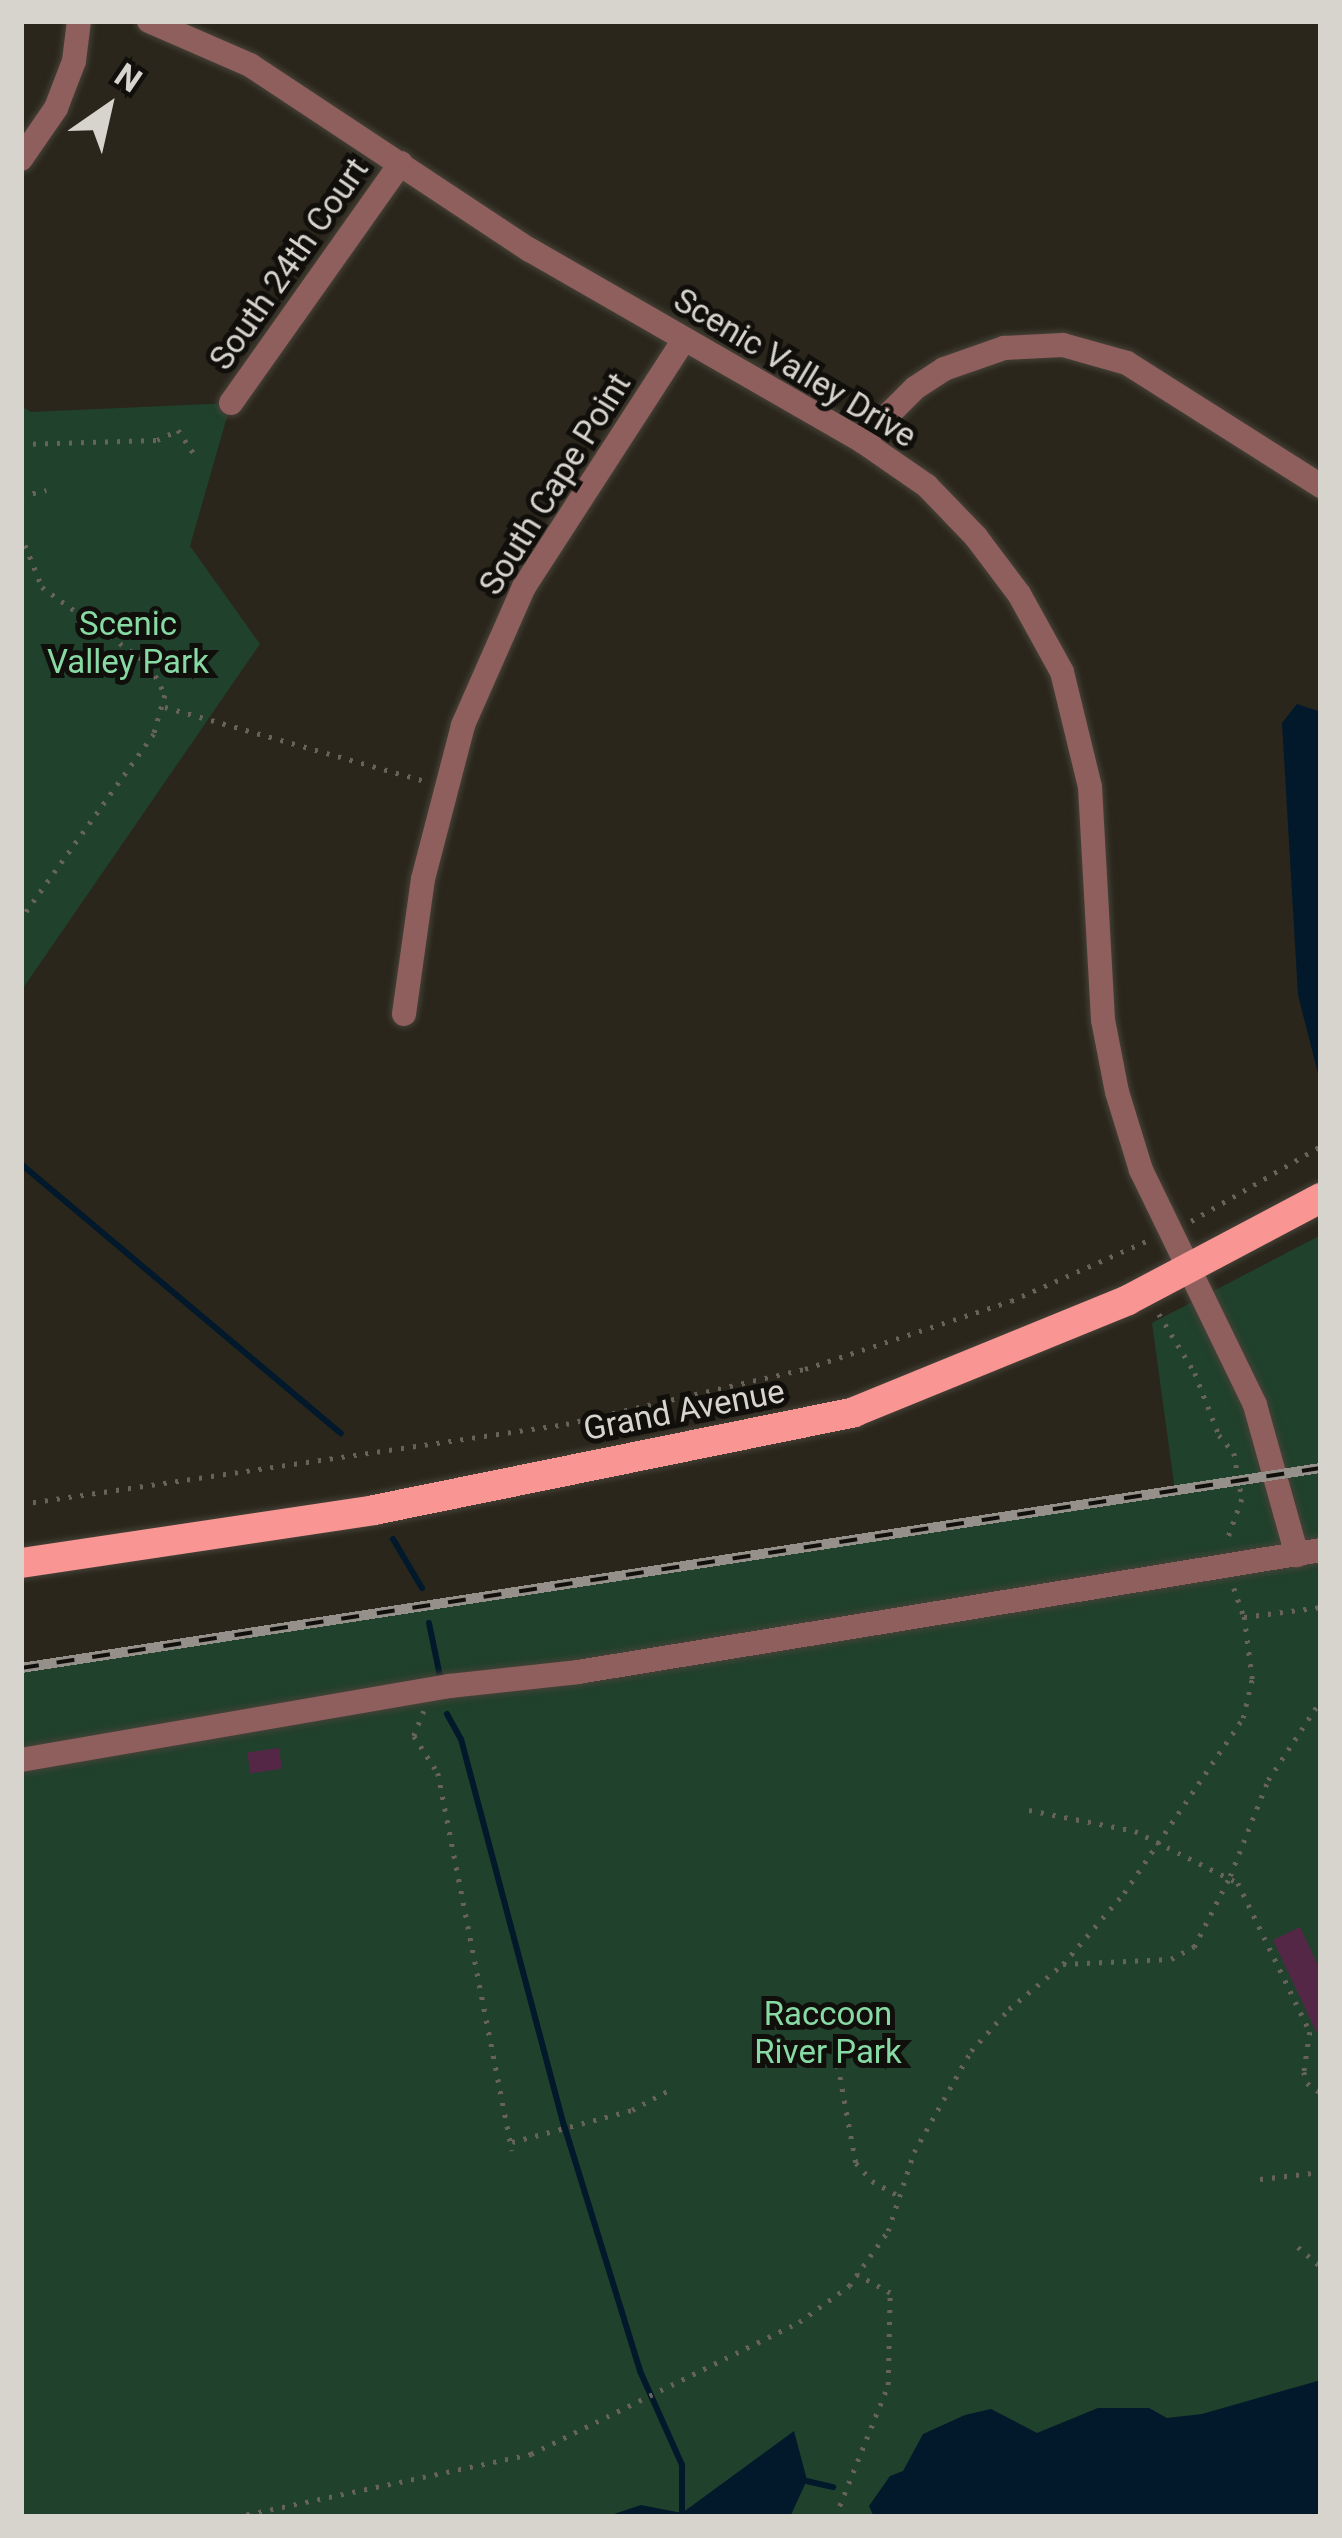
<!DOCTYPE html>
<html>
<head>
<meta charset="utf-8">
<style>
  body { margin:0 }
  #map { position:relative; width:1342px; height:2538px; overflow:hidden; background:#2a261c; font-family:Roboto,sans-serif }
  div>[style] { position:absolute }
  .green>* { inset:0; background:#20412c }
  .water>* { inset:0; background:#01192b }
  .stream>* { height:6px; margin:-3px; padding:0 3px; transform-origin:3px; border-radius:3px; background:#01192b }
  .building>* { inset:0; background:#552747; transform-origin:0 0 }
  .path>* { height:4.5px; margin-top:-2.25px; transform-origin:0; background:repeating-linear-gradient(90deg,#67635b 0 3px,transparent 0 12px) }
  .roads { filter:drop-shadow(0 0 3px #464238) drop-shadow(0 0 3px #464238) }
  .minor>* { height:24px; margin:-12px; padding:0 12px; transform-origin:12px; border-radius:12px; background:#8f5f5d }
  .major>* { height:30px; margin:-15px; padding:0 15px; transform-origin:15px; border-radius:15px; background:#f99693 }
  .rail>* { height:10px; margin-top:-5px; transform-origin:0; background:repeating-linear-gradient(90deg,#110f0b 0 18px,#95918a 0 36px); box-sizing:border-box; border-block:3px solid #95918a }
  span { translate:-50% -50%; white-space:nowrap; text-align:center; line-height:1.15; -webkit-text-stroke:10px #110f0b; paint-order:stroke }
  .street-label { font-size:33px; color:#d7d4ce }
  .park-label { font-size:33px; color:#88daa4 }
  .frame { position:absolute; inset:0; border:24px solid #d7d4ce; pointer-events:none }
  .north { position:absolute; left:48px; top:48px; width:120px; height:120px; -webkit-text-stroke:9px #110f0b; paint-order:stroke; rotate:34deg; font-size:33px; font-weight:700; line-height:48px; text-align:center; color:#d7d4ce }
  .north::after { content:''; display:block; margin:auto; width:42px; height:54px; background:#d7d4ce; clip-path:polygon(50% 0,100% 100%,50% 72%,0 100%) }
</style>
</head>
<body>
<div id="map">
  <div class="green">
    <div style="clip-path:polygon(231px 403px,190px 546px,260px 644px,21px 991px,21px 406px,31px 412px)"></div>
    <div style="clip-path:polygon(1321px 1235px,1321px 2517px,21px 2517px,21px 1668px,1175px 1491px,1152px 1323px)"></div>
  </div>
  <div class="water">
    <div style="clip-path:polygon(1297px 704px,1321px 712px,1321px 1085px,1298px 995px,1282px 723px)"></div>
    <div style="clip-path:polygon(1321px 2380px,1321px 2517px,874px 2517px,869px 2506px,890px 2476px,903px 2471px,923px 2434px,965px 2415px,991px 2409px,1037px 2433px,1098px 2408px,1149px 2408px,1167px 2418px,1202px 2414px)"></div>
    <div style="clip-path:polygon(794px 2431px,807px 2480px,790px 2517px,605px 2517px,641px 2505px,682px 2513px)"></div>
  </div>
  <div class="stream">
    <div style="left:21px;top:1164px;width:418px;rotate:40.1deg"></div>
    <div style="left:393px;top:1539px;width:57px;rotate:59.4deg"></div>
    <div style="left:429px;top:1623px;width:54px;rotate:78.3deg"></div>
    <div style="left:447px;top:1714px;width:29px;rotate:61deg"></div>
    <div style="left:461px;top:1739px;width:400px;rotate:75.1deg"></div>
    <div style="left:564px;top:2125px;width:257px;rotate:72.8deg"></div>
    <div style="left:640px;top:2371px;width:103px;rotate:65.9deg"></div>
    <div style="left:682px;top:2465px;width:48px;rotate:90deg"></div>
    <div style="left:682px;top:2513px;width:8px;rotate:30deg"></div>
    <div style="left:802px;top:2480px;width:32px;rotate:13deg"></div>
  </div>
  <div class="building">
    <div style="left:279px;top:1748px;width:21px;height:32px;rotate:82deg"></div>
    <div style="clip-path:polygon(1300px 1927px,1321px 1972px,1321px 2042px,1273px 1940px)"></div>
  </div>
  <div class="path">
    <div style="left:21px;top:444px;width:136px;rotate:-1.7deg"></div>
    <div style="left:157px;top:440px;width:23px;rotate:-25deg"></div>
    <div style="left:178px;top:430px;width:29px;rotate:56deg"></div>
    <div style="left:21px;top:496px;width:26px;rotate:-13deg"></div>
    <div style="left:21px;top:534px;width:57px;rotate:68.4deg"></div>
    <div style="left:42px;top:587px;width:133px;rotate:35.8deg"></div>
    <div style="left:150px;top:665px;width:34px;rotate:63deg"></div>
    <div style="left:165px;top:695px;width:41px;rotate:105.8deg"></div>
    <div style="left:154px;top:734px;width:228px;rotate:125.7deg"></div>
    <div style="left:165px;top:707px;width:270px;rotate:15.9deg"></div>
    <div style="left:1191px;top:1221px;width:150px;rotate:-30deg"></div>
    <div style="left:1159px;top:1314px;width:69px;rotate:58.6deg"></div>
    <div style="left:1195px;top:1373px;width:66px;rotate:68.8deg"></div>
    <div style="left:1219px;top:1435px;width:23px;rotate:50deg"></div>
    <div style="left:1234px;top:1453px;width:47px;rotate:80.1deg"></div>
    <div style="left:1242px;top:1499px;width:45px;rotate:109.7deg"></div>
    <div style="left:21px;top:1504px;width:551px;rotate:-8.35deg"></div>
    <div style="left:566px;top:1424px;width:245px;rotate:-13deg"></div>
    <div style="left:805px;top:1369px;width:217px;rotate:-18.3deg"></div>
    <div style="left:1011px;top:1301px;width:155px;rotate:-23.9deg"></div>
    <div style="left:1234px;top:1588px;width:31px;rotate:71deg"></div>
    <div style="left:1244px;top:1617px;width:78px;rotate:-7.4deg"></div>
    <div style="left:424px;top:1711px;width:27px;rotate:112deg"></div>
    <div style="left:414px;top:1736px;width:44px;rotate:57deg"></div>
    <div style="left:438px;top:1773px;width:385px;rotate:78.9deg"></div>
    <div style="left:1029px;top:1810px;width:108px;rotate:11.2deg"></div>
    <div style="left:1135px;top:1831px;width:115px;rotate:26.8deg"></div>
    <div style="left:1238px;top:1883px;width:165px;rotate:64.2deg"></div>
    <div style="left:1310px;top:2032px;width:40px;rotate:98.5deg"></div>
    <div style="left:1304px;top:2072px;width:11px;rotate:75deg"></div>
    <div style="left:1307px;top:2083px;width:17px;rotate:36deg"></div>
    <div style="left:1063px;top:1964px;width:108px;rotate:-2.7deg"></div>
    <div style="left:1171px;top:1959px;width:26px;rotate:-28deg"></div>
    <div style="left:1194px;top:1947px;width:80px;rotate:-63.1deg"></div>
    <div style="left:1230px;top:1876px;width:103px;rotate:-68.4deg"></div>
    <div style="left:1268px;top:1780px;width:96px;rotate:-56.5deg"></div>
    <div style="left:838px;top:2065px;width:100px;rotate:79.6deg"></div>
    <div style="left:856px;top:2163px;width:24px;rotate:48deg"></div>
    <div style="left:872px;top:2181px;width:31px;rotate:29deg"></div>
    <div style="left:512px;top:2142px;width:124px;rotate:-14.9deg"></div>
    <div style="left:632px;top:2110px;width:44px;rotate:-28.3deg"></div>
    <div style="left:1260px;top:2179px;width:61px;rotate:-6.5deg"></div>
    <div style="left:1298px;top:2247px;width:30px;rotate:41deg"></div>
    <div style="left:235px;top:2517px;width:303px;rotate:-12deg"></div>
    <div style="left:531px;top:2454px;width:299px;rotate:-26.2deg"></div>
    <div style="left:799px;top:2322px;width:62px;rotate:-35.8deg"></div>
    <div style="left:849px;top:2286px;width:67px;rotate:-54.7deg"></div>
    <div style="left:888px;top:2231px;width:83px;rotate:-71.8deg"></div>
    <div style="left:914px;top:2152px;width:116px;rotate:-60.6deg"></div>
    <div style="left:971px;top:2051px;width:57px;rotate:-47.9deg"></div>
    <div style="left:1009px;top:2009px;width:70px;rotate:-39.8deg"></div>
    <div style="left:1063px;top:1964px;width:94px;rotate:-49.3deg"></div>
    <div style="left:1124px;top:1893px;width:212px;rotate:-55.8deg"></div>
    <div style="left:1243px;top:1718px;width:40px;rotate:-77deg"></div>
    <div style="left:1252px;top:1679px;width:63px;rotate:-97.4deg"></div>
    <div style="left:835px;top:2517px;width:142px;rotate:-68.1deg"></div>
    <div style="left:888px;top:2385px;width:92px;rotate:-88.8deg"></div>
    <div style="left:890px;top:2293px;width:38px;rotate:-151deg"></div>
  </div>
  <div class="roads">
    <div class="minor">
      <div style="left:149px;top:21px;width:110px;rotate:23.5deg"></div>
      <div style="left:250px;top:65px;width:336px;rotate:33.5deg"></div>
      <div style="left:530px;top:250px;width:383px;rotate:29.9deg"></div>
      <div style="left:862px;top:441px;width:79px;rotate:34.7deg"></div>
      <div style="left:927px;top:486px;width:71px;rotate:46.1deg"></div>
      <div style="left:976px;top:537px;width:71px;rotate:53deg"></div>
      <div style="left:1019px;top:594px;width:89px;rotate:61.1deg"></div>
      <div style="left:1062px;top:672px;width:118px;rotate:76.3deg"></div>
      <div style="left:1090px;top:787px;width:233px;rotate:86.8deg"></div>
      <div style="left:1103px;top:1020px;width:73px;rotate:79deg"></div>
      <div style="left:1117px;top:1092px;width:82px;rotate:72.9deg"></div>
      <div style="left:1141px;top:1170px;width:261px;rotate:64.1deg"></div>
      <div style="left:1255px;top:1405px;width:156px;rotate:74.4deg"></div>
      <div style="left:21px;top:159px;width:62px;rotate:-55.5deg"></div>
      <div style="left:56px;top:108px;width:50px;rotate:-69deg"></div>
      <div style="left:74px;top:61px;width:40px;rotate:-82.9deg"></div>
      <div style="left:231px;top:403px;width:294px;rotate:-54.7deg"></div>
      <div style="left:862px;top:441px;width:75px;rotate:-45deg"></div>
      <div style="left:915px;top:388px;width:35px;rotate:-33deg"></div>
      <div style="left:944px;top:369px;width:64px;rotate:-19.3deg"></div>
      <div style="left:1004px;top:348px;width:59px;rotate:-2.9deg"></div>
      <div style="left:1063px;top:345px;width:66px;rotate:15.7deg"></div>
      <div style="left:1127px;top:363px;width:230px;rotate:32.4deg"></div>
      <div style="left:404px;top:1014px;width:136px;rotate:-82deg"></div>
      <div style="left:423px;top:879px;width:159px;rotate:-75.4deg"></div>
      <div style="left:463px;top:725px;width:151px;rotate:-66.2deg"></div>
      <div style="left:524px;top:587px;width:294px;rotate:-57.1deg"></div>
      <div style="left:21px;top:1760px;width:435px;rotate:-9.8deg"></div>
      <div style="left:450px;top:1686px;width:129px;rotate:-6.2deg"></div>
      <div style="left:578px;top:1672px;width:753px;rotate:-9.32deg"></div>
    </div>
    <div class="major">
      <div style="left:21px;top:1563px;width:357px;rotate:-8.5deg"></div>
      <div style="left:374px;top:1510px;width:490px;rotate:-11.5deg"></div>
      <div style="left:854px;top:1412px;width:296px;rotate:-22.2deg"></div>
      <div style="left:1128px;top:1300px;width:218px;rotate:-27.9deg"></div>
    </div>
  </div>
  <div class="rail">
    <div style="left:21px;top:1668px;width:1315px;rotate:-8.75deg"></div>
  </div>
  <div class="street-label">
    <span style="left:289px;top:264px;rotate:-55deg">South 24th Court</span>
    <span style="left:795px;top:368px;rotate:31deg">Scenic Valley Drive</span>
    <span style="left:555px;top:484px;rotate:-58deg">South Cape Point</span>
    <span style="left:684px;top:1410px;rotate:-11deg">Grand Avenue</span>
  </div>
  <div class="park-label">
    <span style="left:128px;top:643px">Scenic<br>Valley Park</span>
    <span style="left:828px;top:2033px">Raccoon<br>River Park</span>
  </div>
  <div class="frame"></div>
  <div class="north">N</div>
</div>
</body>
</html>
